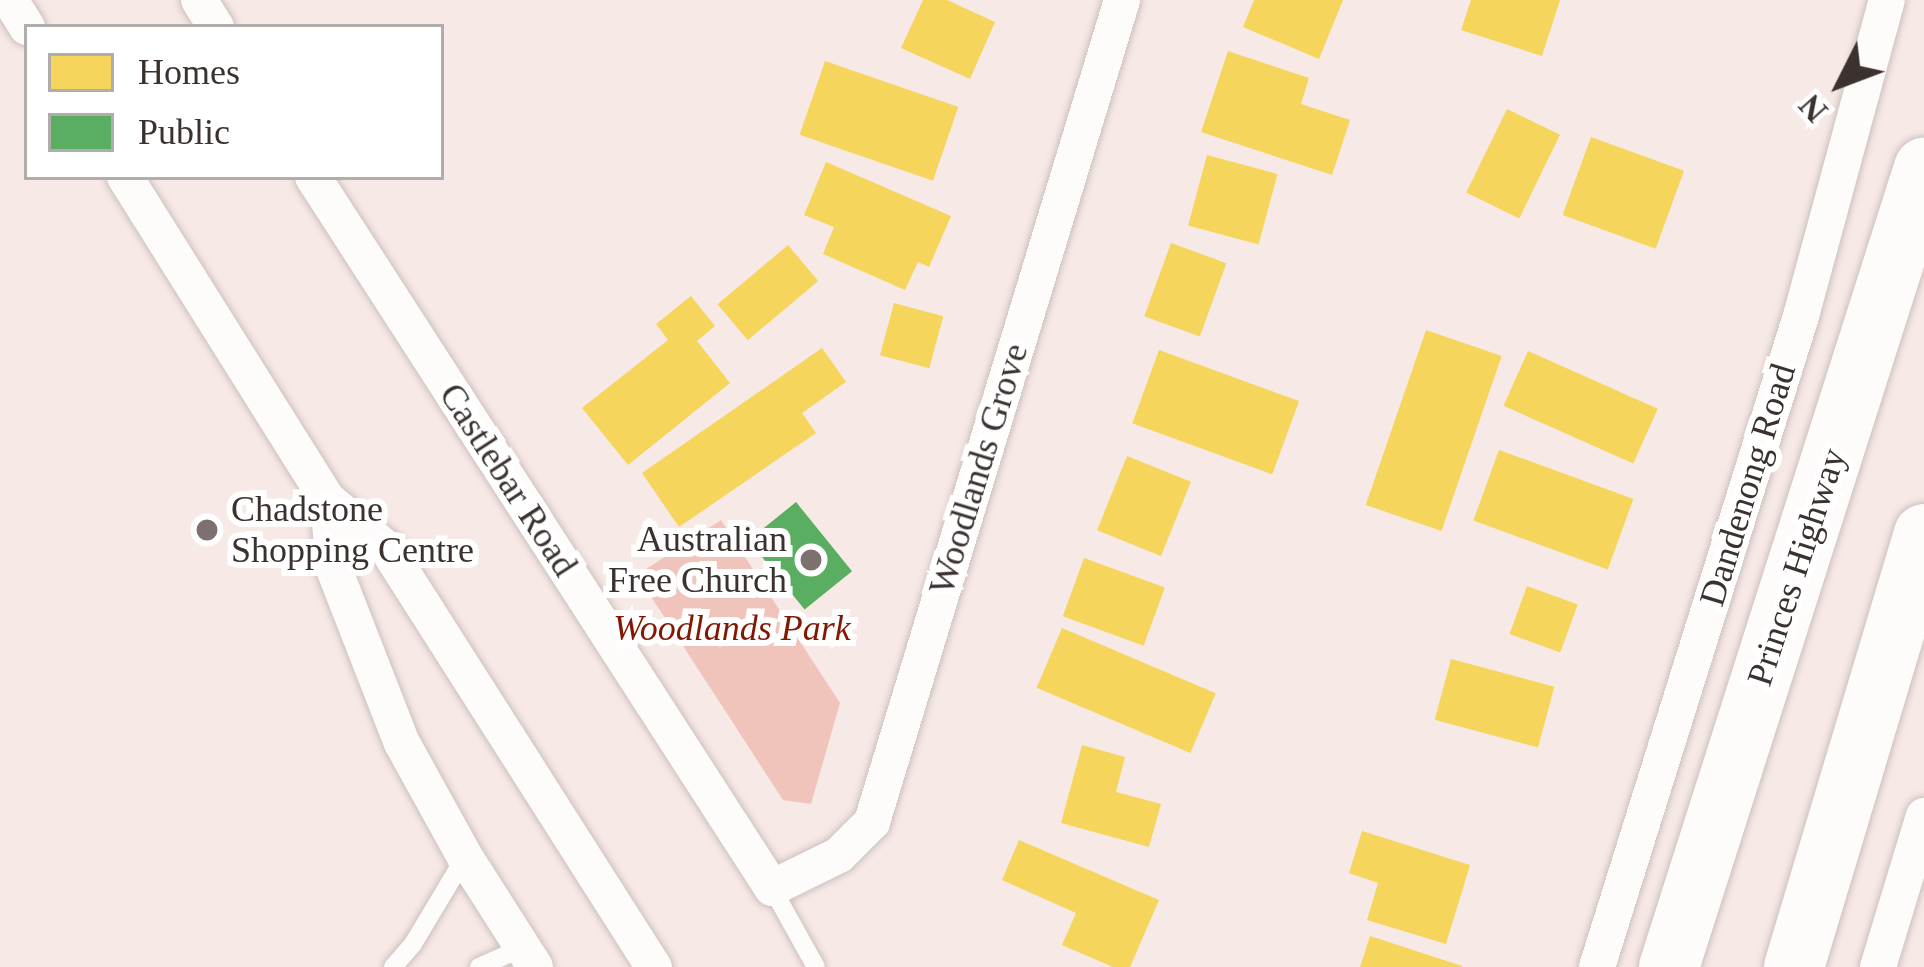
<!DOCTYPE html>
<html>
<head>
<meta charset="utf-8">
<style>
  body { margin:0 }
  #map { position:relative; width:1924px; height:967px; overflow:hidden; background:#f7e9e6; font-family:"Times New Roman",serif }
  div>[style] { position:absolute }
  .green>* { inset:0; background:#f0c4ba }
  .homes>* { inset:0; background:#f6d55c; transform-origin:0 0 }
  .public>* { inset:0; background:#5aae61; transform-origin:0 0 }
  .roads { filter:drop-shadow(0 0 3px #ccc1be) drop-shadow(0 0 3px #ccc1be) }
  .service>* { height:18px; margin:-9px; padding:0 9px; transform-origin:9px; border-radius:9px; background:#fefcfb }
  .minor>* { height:36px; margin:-18px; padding:0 18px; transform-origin:18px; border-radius:18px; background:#fefcfb }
  .trunk>* { height:60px; margin:-30px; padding:0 30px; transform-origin:30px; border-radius:30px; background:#fefcfb }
  .dots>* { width:33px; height:33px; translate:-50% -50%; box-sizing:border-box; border:6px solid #fff; border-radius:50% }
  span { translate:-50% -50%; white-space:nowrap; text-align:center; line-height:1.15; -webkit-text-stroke:12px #fff; paint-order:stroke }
  .street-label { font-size:36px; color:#3b312f }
  .poi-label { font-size:36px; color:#3b312f }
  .left { translate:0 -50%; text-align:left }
  .right { translate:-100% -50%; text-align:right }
  .park-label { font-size:36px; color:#831701; font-style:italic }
  .legend { position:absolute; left:24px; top:24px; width:420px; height:156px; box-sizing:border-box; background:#fff; border:3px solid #b1adac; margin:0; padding:15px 21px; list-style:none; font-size:36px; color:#3b312f }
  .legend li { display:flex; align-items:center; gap:24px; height:60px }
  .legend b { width:60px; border:3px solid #b1adac }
  .north { position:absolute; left:1780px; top:24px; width:120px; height:120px; -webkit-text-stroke:9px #fff; paint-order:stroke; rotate:228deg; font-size:33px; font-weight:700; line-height:48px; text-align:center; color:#3b312f }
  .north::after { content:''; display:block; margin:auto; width:42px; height:54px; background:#3b312f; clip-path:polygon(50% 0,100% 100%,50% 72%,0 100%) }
</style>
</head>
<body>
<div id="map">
  <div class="green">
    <div style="clip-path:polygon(721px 520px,840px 703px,811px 804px,783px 800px,637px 575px)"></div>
  </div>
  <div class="homes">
    <div style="clip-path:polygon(923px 0,947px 0,995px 22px,970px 79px,901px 48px)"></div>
    <div style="clip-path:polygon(1254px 0,1343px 0,1319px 59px,1243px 27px)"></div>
    <div style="clip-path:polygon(1471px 0,1560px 0,1542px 56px,1461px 30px)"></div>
    <div style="clip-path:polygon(1228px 51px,1309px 78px,1301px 104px,1350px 120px,1332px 175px,1201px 132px)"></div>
    <div style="left:825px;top:61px;width:141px;height:78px;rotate:19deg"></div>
    <div style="left:1507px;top:109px;width:59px;height:93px;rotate:26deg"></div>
    <div style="left:1591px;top:137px;width:99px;height:83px;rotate:20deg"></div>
    <div style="left:1207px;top:155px;width:73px;height:73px;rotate:15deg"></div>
    <div style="clip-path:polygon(826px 162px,951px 216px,929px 267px,918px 262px,905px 290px,823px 254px,834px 227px,804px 215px)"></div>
    <div style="left:1171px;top:243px;width:59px;height:78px;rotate:20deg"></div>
    <div style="left:788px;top:245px;width:47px;height:92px;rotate:50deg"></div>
    <div style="clip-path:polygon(691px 296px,715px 326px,697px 341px,730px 383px,628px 465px,582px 408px,668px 340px,656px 324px)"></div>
    <div style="left:894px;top:303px;width:51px;height:54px;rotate:15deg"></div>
    <div style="left:1426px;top:330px;width:80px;height:185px;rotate:19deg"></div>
    <div style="clip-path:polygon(822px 348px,846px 382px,802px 413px,816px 433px,679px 527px,642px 473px)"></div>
    <div style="left:1159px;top:350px;width:149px;height:78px;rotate:20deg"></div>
    <div style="left:1528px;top:351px;width:142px;height:60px;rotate:24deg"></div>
    <div style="left:1499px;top:450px;width:143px;height:75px;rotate:20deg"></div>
    <div style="left:1127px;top:456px;width:69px;height:80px;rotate:22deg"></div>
    <div style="left:1084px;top:558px;width:86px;height:62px;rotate:20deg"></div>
    <div style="left:1527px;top:586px;width:54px;height:51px;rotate:20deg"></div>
    <div style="left:1062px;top:628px;width:167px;height:65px;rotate:23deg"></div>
    <div style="left:1451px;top:659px;width:107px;height:63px;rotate:15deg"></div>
    <div style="clip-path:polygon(1082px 745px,1125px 757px,1116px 792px,1161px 804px,1149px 847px,1061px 823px)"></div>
    <div style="clip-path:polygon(1362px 831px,1470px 865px,1446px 944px,1367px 920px,1378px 883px,1349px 873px)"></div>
    <div style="clip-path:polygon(1019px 840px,1159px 900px,1130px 967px,1113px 967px,1062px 945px,1076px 913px,1002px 880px)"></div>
    <div style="clip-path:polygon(1370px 936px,1462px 966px,1462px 967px,1360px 967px)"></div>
  </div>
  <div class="public">
    <div style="left:796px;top:502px;width:89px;height:61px;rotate:51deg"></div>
  </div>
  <div class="roads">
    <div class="service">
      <div style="left:772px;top:888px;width:90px;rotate:60.9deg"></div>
      <div style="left:393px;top:967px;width:30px;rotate:-49deg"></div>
      <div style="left:413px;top:944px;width:101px;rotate:-59.1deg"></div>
      <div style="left:479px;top:967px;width:47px;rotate:-23.8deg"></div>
    </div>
    <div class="minor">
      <div style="left:10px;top:0;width:32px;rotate:58deg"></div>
      <div style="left:199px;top:0;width:32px;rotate:58deg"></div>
      <div style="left:125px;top:177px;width:381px;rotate:57.9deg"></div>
      <div style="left:328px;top:500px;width:78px;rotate:39.8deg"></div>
      <div style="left:388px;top:550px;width:495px;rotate:57.5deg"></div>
      <div style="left:313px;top:177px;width:846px;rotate:57.15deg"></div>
      <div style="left:772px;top:888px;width:75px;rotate:-26.2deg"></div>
      <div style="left:839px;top:855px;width:47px;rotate:-45deg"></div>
      <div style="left:872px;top:822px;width:859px;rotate:-73.08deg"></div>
      <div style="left:328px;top:500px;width:69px;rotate:85deg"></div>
      <div style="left:334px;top:569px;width:187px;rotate:68.7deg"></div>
      <div style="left:402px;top:743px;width:130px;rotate:61.1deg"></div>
      <div style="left:465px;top:857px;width:130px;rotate:57.5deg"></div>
      <div style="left:1597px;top:967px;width:682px;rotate:-72.6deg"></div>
      <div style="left:1801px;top:316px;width:327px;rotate:-74.8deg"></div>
      <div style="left:1878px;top:967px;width:158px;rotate:-73.1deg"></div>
    </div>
    <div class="trunk">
      <div style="left:1669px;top:967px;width:839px;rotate:-72.3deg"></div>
      <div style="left:1794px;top:967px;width:452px;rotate:-73.3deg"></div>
    </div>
  </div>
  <div class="dots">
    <div style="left:207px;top:530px;background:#7d716f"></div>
    <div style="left:811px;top:560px;background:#7d716f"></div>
  </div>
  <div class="street-label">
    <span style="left:979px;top:469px;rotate:-73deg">Woodlands Grove</span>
    <span style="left:508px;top:480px;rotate:57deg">Castlebar Road</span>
    <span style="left:1748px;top:485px;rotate:-73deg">Dandenong Road</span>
    <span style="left:1797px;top:567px;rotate:-72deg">Princes Highway</span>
  </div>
  <div class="poi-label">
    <span class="left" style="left:231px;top:530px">Chadstone<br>Shopping Centre</span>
    <span class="right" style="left:787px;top:560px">Australian<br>Free Church</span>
  </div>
  <div class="park-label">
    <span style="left:732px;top:629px">Woodlands Park</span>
  </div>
  <ul class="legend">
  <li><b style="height:33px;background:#f6d55c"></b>Homes</li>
  <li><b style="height:33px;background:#5aae61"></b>Public</li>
  </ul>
  <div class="north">N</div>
</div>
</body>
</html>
